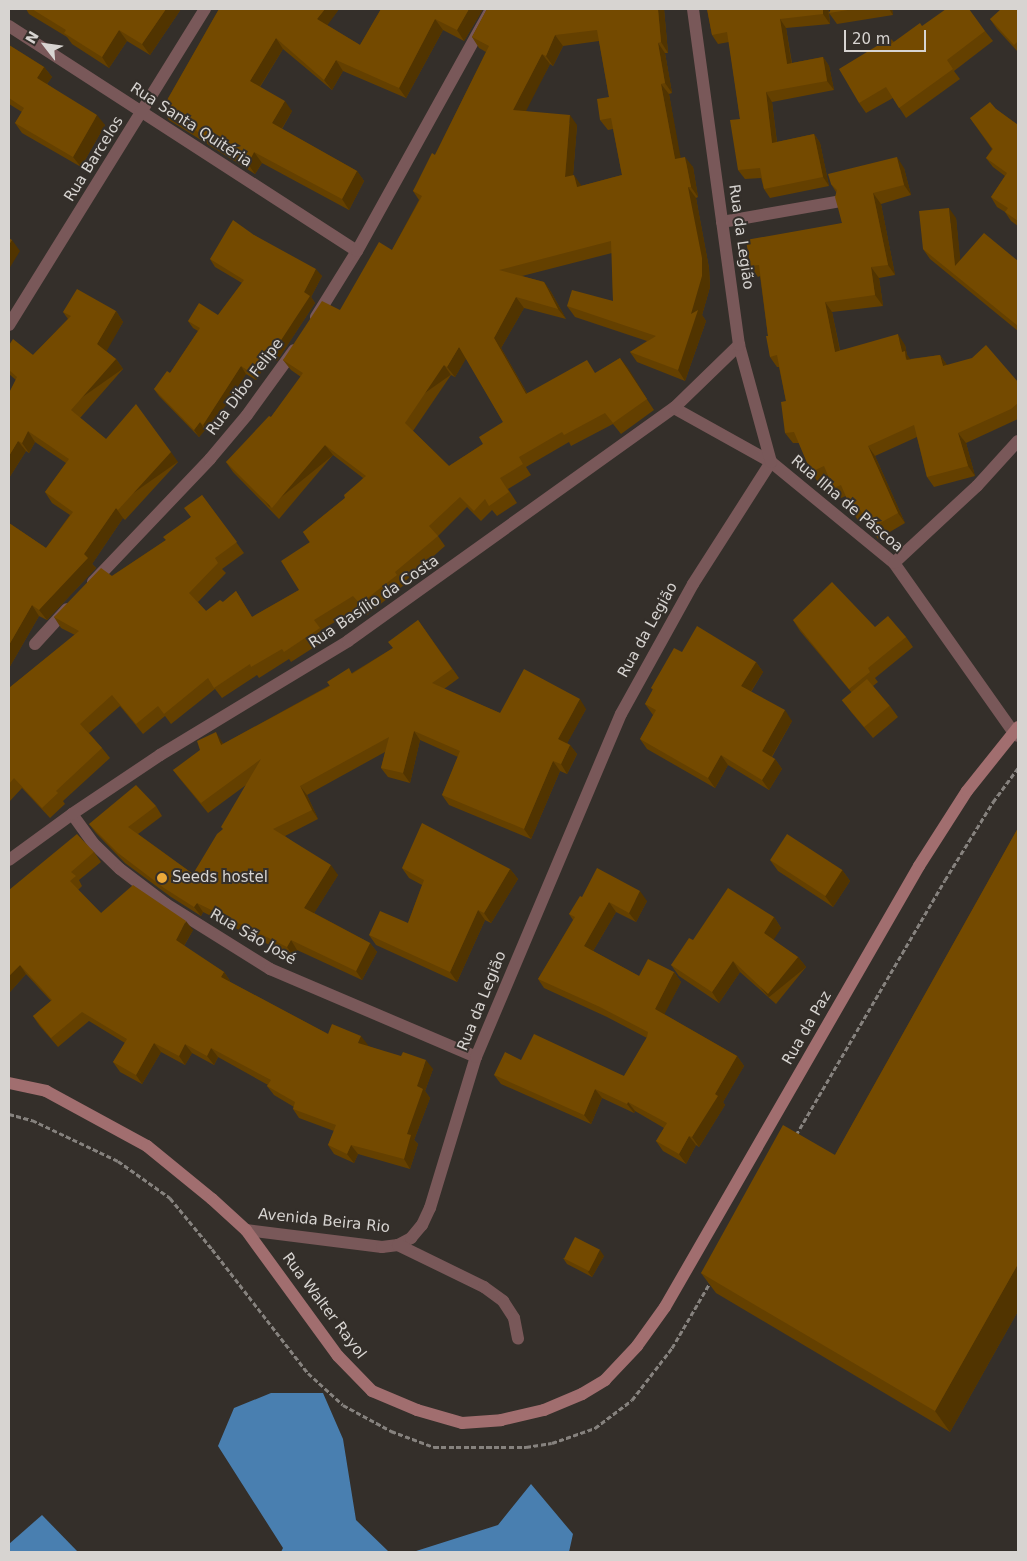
<!DOCTYPE html>
<html>
<head>
<meta charset="utf-8">
<style>
  body { margin:0 }
  #map { position:relative; width:1027px; height:1561px; overflow:hidden; background:#342f2a; font-family:"DejaVu Sans",sans-serif }
  div>[style] { position:absolute }
  .water>* { inset:0; background:#497fb0 }
  .path>* { height:3px; margin-top:-1.5px; transform-origin:0; background:repeating-linear-gradient(90deg,#86827e 0 5px,transparent 0 7.5px) }
  .lane>* { height:12px; margin:-6px; padding:0 6px; transform-origin:6px; border-radius:6px; background:#795859 }
  .street>* { height:12px; margin:-6px; padding:0 6px; transform-origin:6px; border-radius:6px; background:#795859 }
  .secondary>* { height:12px; margin:-6px; padding:0 6px; transform-origin:6px; border-radius:6px; background:#a16e6f }
  .wall>* { inset:0; background:#644000 }
  .shaded-wall>* { inset:0; background:#513400; transform-origin:0 0 }
  .building>* { inset:0; background:#744a00; transform-origin:0 0 }
  .dots>* { width:14px; height:14px; translate:-50% -50%; box-sizing:border-box; border:2px solid #342f2a; border-radius:50% }
  span { translate:-50% -50%; white-space:nowrap; text-align:center; line-height:1.15; -webkit-text-stroke:4px #342f2a; paint-order:stroke }
  .street-label { font-size:15px; color:#d7d4d1 }
  .poi-label { font-size:15px; color:#d7d4d1 }
  .left { translate:0 -50%; text-align:left }
  .frame { position:absolute; inset:0; border:10px solid #d7d4d1; pointer-events:none }
  .north { position:absolute; left:20px; top:20px; width:50px; height:50px; -webkit-text-stroke:4px #342f2a; paint-order:stroke; rotate:300deg; font-size:14px; font-weight:700; line-height:20px; text-align:center; color:#d7d4d1 }
  .north::after { content:''; display:block; margin:auto; width:18px; height:22px; background:#d7d4d1; clip-path:polygon(50% 0,100% 100%,50% 72%,0 100%) }
  .scale { position:absolute; left:844px; top:30px; width:82px; height:22px; box-sizing:border-box; border:2px solid #d7d4d1; border-top:0; padding-left:6px; font-size:15px; line-height:18px; white-space:nowrap; color:#d7d4d1; -webkit-text-stroke:4px #342f2a; paint-order:stroke }
</style>
</head>
<body>
<div id="map">
  <div class="water">
    <div style="clip-path:polygon(271px 1393px,323px 1393px,343px 1439px,356px 1520px,389px 1552px,281px 1552px,283px 1548px,218px 1446px,234px 1408px)"></div>
    <div style="clip-path:polygon(531px 1484px,573px 1534px,569px 1552px,413px 1552px,498px 1525px)"></div>
    <div style="clip-path:polygon(42px 1515px,78px 1552px,9px 1552px,9px 1544px)"></div>
  </div>
  <div class="path">
    <div style="left:9px;top:1114px;width:24px;rotate:15deg"></div>
    <div style="left:32px;top:1120px;width:95px;rotate:25.5deg"></div>
    <div style="left:118px;top:1161px;width:64px;rotate:35.4deg"></div>
    <div style="left:170px;top:1198px;width:66px;rotate:50.5deg"></div>
    <div style="left:212px;top:1249px;width:157px;rotate:52.3deg"></div>
    <div style="left:308px;top:1373px;width:47px;rotate:42.4deg"></div>
    <div style="left:343px;top:1405px;width:55px;rotate:28.4deg"></div>
    <div style="left:391px;top:1431px;width:46px;rotate:20.4deg"></div>
    <div style="left:434px;top:1447px;width:92px"></div>
    <div style="left:526px;top:1447px;width:26px;rotate:-9deg"></div>
    <div style="left:552px;top:1443px;width:46px;rotate:-19.2deg"></div>
    <div style="left:595px;top:1428px;width:46px;rotate:-37.1deg"></div>
    <div style="left:632px;top:1400px;width:66px;rotate:-52.4deg"></div>
    <div style="left:672px;top:1348px;width:78px;rotate:-59.8deg"></div>
    <div style="left:796px;top:1135px;width:295px;rotate:-59.7deg"></div>
    <div style="left:945px;top:880px;width:92px;rotate:-58.4deg"></div>
    <div style="left:993px;top:802px;width:42px;rotate:-53.7deg"></div>
  </div>
  <div class="lane">
    <div style="left:722px;top:222px;width:116px;rotate:-10deg"></div>
  </div>
  <div class="street">
    <div style="left:9px;top:26px;width:414px;rotate:32.9deg"></div>
    <div style="left:316px;top:317px;width:78px;rotate:-58.2deg"></div>
    <div style="left:357px;top:251px;width:277px;rotate:-61deg"></div>
    <div style="left:9px;top:325px;width:372px;rotate:-58.2deg"></div>
    <div style="left:674px;top:408px;width:111px;rotate:29.1deg"></div>
    <div style="left:771px;top:462px;width:159px;rotate:39.4deg"></div>
    <div style="left:894px;top:563px;width:207px;rotate:54.8deg"></div>
    <div style="left:1013px;top:732px;width:6px;rotate:39deg"></div>
    <div style="left:894px;top:563px;width:113px;rotate:-42.9deg"></div>
    <div style="left:977px;top:486px;width:61px;rotate:-47.7deg"></div>
    <div style="left:93px;top:582px;width:170px;rotate:-46.4deg"></div>
    <div style="left:210px;top:459px;width:57px;rotate:-49.9deg"></div>
    <div style="left:247px;top:415px;width:80px;rotate:-54.1deg"></div>
    <div style="left:35px;top:644px;width:47px;rotate:-47.6deg"></div>
    <div style="left:72px;top:814px;width:36px;rotate:54deg"></div>
    <div style="left:93px;top:843px;width:37px;rotate:44deg"></div>
    <div style="left:120px;top:869px;width:58px;rotate:37.3deg"></div>
    <div style="left:166px;top:904px;width:123px;rotate:32deg"></div>
    <div style="left:270px;top:969px;width:224px;rotate:23.1deg"></div>
    <div style="left:9px;top:860px;width:78px;rotate:-36.1deg"></div>
    <div style="left:72px;top:814px;width:106px;rotate:-33.8deg"></div>
    <div style="left:160px;top:755px;width:220px;rotate:-31.2deg"></div>
    <div style="left:348px;top:641px;width:401px;rotate:-35.6deg"></div>
    <div style="left:674px;top:408px;width:91px;rotate:-44.1deg"></div>
    <div style="left:246px;top:1230px;width:137px;rotate:7.1deg"></div>
    <div style="left:382px;top:1247px;width:16px;rotate:-7deg"></div>
    <div style="left:398px;top:1245px;width:15px;rotate:-28deg"></div>
    <div style="left:411px;top:1238px;width:17px;rotate:-50deg"></div>
    <div style="left:422px;top:1225px;width:19px;rotate:-65deg"></div>
    <div style="left:430px;top:1208px;width:158px;rotate:-73.1deg"></div>
    <div style="left:476px;top:1057px;width:372px;rotate:-67.1deg"></div>
    <div style="left:621px;top:714px;width:149px;rotate:-61deg"></div>
    <div style="left:693px;top:584px;width:145px;rotate:-57.4deg"></div>
    <div style="left:771px;top:462px;width:121px;rotate:-105.3deg"></div>
    <div style="left:739px;top:345px;width:339px;rotate:-97.8deg"></div>
    <div style="left:398px;top:1245px;width:96px;rotate:26deg"></div>
    <div style="left:484px;top:1287px;width:24px;rotate:36deg"></div>
    <div style="left:503px;top:1301px;width:20px;rotate:57deg"></div>
    <div style="left:514px;top:1318px;width:21px;rotate:79deg"></div>
  </div>
  <div class="secondary">
    <div style="left:9px;top:1083px;width:38px;rotate:12deg"></div>
    <div style="left:46px;top:1091px;width:115px;rotate:28.6deg"></div>
    <div style="left:147px;top:1146px;width:84px;rotate:39.2deg"></div>
    <div style="left:212px;top:1199px;width:46px;rotate:42.4deg"></div>
    <div style="left:246px;top:1230px;width:156px;rotate:53.9deg"></div>
    <div style="left:338px;top:1356px;width:49px;rotate:45.8deg"></div>
    <div style="left:372px;top:1391px;width:49px;rotate:22.9deg"></div>
    <div style="left:417px;top:1410px;width:47px;rotate:16.1deg"></div>
    <div style="left:462px;top:1423px;width:39px;rotate:-4deg"></div>
    <div style="left:501px;top:1420px;width:44px;rotate:-13.1deg"></div>
    <div style="left:544px;top:1410px;width:41px;rotate:-22.8deg"></div>
    <div style="left:582px;top:1394px;width:27px;rotate:-31deg"></div>
    <div style="left:605px;top:1380px;width:47px;rotate:-46.7deg"></div>
    <div style="left:637px;top:1346px;width:48px;rotate:-54.3deg"></div>
    <div style="left:665px;top:1307px;width:509px;rotate:-60.06deg"></div>
    <div style="left:919px;top:866px;width:89px;rotate:-57.4deg"></div>
    <div style="left:967px;top:791px;width:82px;rotate:-51.4deg"></div>
  </div>
  <div class="wall">
    <div style="clip-path:polygon(26px 9px,181px 9px,150px 55px,127px 41px,109px 68px,72px 44px,67px 37px,29px 14px)"></div>
    <div style="clip-path:polygon(219px 9px,339px 9px,327px 25px,360px 45px,381px 9px,483px 9px,464px 41px,443px 30px,406px 98px,343px 71px,332px 90px,283px 49px,260px 87px,292px 111px,282px 129px,357px 171px,364px 181px,349px 210px,262px 163px,255px 174px,169px 120px,162px 109px)"></div>
    <div style="clip-path:polygon(evenodd,487px 9px,664px 9px,668px 53px,665px 53px,672px 93px,669px 94px,680px 158px,693px 167px,698px 197px,696px 198px,709px 268px,710px 287px,702px 315px,706px 321px,685px 381px,637px 362px,630px 352px,647px 341px,575px 317px,567px 306px,613px 301px,612px 253px,522px 276px,544px 282px,551px 292px,566px 319px,524px 308px,501px 348px,527px 393px,596px 373px,620px 358px,654px 410px,621px 434px,613px 424px,571px 446px,569px 442px,526px 467px,531px 475px,508px 489px,517px 503px,497px 516px,492px 510px,481px 521px,467px 507px,438px 536px,445px 546px,403px 583px,404px 585px,367px 615px,361px 607px,321px 630px,327px 639px,291px 662px,289px 659px,259px 678px,257px 675px,222px 698px,215px 689px,171px 724px,165px 716px,143px 734px,120px 706px,89px 733px,102px 748px,110px 758px,63px 801px,65px 804px,50px 818px,22px 788px,9px 802px,9px 688px,75px 635px,61px 628px,54px 617px,112px 576px,166px 540px,191px 517px,202px 495px,244px 553px,222px 569px,226px 573px,198px 602px,206px 611px,223px 602px,236px 591px,252px 617px,299px 590px,310px 543px,303px 532px,345px 498px,363px 478px,333px 455px,279px 519px,233px 472px,226px 462px,271px 417px,301px 377px,291px 370px,283px 360px,340px 310px,392px 250px,419px 200px,413px 191px,435px 155px,486px 52px,479px 48px,472px 37px,487px 9px,599px 41px,609px 97px,600px 120px,608px 130px,613px 129px,622px 175px,581px 186px,573px 175px,577px 125px,525px 111px,550px 64px,553px 66px,563px 46px,599px 41px,487px 9px,466px 358px,503px 422px,483px 444px,449px 466px,413px 431px,451px 375px,455px 377px,466px 358px)"></div>
    <div style="clip-path:polygon(707px 9px,828px 9px,829px 13px,831px 9px,892px 9px,893px 15px,837px 24px,829px 13px,830px 24px,786px 28px,792px 63px,823px 57px,829px 66px,834px 90px,772px 102px,777px 142px,814px 134px,820px 143px,829px 186px,770px 198px,764px 189px,761px 178px,745px 179px,738px 170px,740px 119px,729px 42px,718px 44px,712px 35px)"></div>
    <div style="clip-path:polygon(1018px 9px,1018px 52px,997px 29px,990px 19px)"></div>
    <div style="clip-path:polygon(922px 26px,985px 31px,993px 41px,954px 71px,960px 79px,906px 118px,893px 98px,866px 113px,859px 103px,890px 38px,894px 42px)"></div>
    <div style="clip-path:polygon(9px 45px,44px 67px,52px 77px,47px 84px,105px 125px,81px 167px,22px 133px,15px 123px,22px 112px,9px 104px)"></div>
    <div style="clip-path:polygon(996px 109px,1018px 125px,1018px 226px,1011px 221px,1005px 212px,997px 207px,991px 197px,1005px 176px,993px 167px,986px 158px,992px 149px,970px 118px)"></div>
    <div style="clip-path:polygon(904px 168px,911px 195px,881px 204px,895px 275px,879px 278px,883px 306px,832px 312px,840px 350px,905px 345px,907px 355px,910px 359px,940px 355px,947px 365px,1018px 382px,1018px 419px,966px 443px,975px 476px,934px 487px,927px 477px,917px 437px,875px 456px,905px 523px,878px 539px,866px 519px,859px 522px,852px 511px,846px 496px,841px 498px,833px 488px,829px 477px,818px 482px,811px 472px,799px 443px,793px 443px,785px 433px,786px 401px,779px 367px,777px 367px,770px 357px,768px 336px,760px 276px,758px 277px,750px 266px,842px 223px,836px 192px,831px 184px)"></div>
    <div style="clip-path:polygon(956px 218px,960px 260px,1018px 261px,1018px 331px,930px 259px,923px 249px)"></div>
    <div style="clip-path:polygon(254px 235px,322px 276px,311px 297px,315px 303px,277px 361px,271px 357px,256px 380px,246px 374px,208px 432px,205px 430px,199px 437px,159px 396px,154px 389px,170px 373px,198px 331px,193px 328px,188px 321px,218px 315px,242px 283px,215px 267px,210px 259px)"></div>
    <div style="clip-path:polygon(116px 311px,123px 322px,106px 351px,116px 359px,123px 369px,80px 418px,106px 439px,178px 462px,125px 520px,123px 518px,92px 564px,96px 568px,47px 620px,39px 616px,9px 668px,9px 523px,46px 548px,70px 515px,52px 503px,45px 492px,66px 463px,35px 442px,29px 453px,26px 451px,9px 478px,9px 393px,16px 380px,9px 374px,9px 345px,33px 355px,68px 319px,63px 312px)"></div>
    <div style="clip-path:polygon(418px 620px,459px 678px,444px 689px,500px 713px,586px 709px,567px 743px,570px 745px,577px 754px,567px 774px,560px 771px,531px 839px,449px 805px,442px 795px,458px 757px,420px 740px,410px 783px,388px 777px,381px 768px,385px 752px,307px 795px,318px 819px,285px 836px,338px 875px,314px 913px,370px 943px,377px 952px,362px 980px,297px 950px,294px 957px,203px 912px,201px 916px,171px 897px,125px 863px,96px 833px,89px 824px,156px 806px,162px 816px,138px 834px,193px 874px,223px 829px,246px 785px,208px 813px,180px 779px,173px 770px,222px 742px,223px 744px,352px 673px,393px 648px)"></div>
    <div style="clip-path:polygon(793px 620px,875px 627px,906px 637px,913px 647px,875px 678px,878px 682px,873px 686px,890px 706px,898px 717px,873px 738px,851px 712px,843px 701px,852px 693px,800px 631px)"></div>
    <div style="clip-path:polygon(682px 652px,756px 662px,763px 672px,751px 692px,792px 721px,772px 757px,775px 759px,782px 769px,769px 790px,728px 765px,715px 788px,647px 749px,640px 739px,653px 715px,645px 704px,653px 690px,651px 688px)"></div>
    <div style="clip-path:polygon(1018px 828px,1018px 1311px,950px 1432px,716px 1293px,701px 1273px,835px 1155px)"></div>
    <div style="clip-path:polygon(94px 852px,101px 862px,79px 880px,82px 886px,78px 890px,101px 913px,193px 930px,184px 946px,224px 972px,230px 981px,230px 982px,328px 1034px,368px 1045px,368px 1046px,433px 1069px,425px 1091px,430px 1098px,414px 1140px,418px 1144px,410px 1169px,358px 1154px,354px 1163px,334px 1154px,328px 1145px,334px 1131px,299px 1118px,293px 1109px,294px 1107px,274px 1095px,267px 1086px,268px 1085px,218px 1057px,214px 1065px,192px 1053px,185px 1065px,161px 1052px,142px 1084px,120px 1072px,113px 1062px,125px 1043px,89px 1021px,58px 1047px,39px 1025px,33px 1016px,51px 1001px,26px 974px,9px 993px,9px 890px)"></div>
    <div style="clip-path:polygon(770px 860px,842px 870px,850px 881px,833px 907px,778px 871px)"></div>
    <div style="clip-path:polygon(402px 868px,510px 869px,518px 879px,491px 923px,485px 920px,457px 982px,376px 945px,369px 935px,408px 923px,422px 885px,409px 878px)"></div>
    <div style="clip-path:polygon(582px 897px,647px 901px,636px 922px,616px 912px,593px 951px,639px 976px,674px 972px,681px 982px,664px 1014px,737px 1056px,744px 1066px,723px 1102px,725px 1105px,699px 1147px,696px 1145px,686px 1164px,663px 1151px,656px 1141px,664px 1128px,635px 1111px,634px 1113px,602px 1098px,591px 1124px,501px 1084px,494px 1075px,521px 1060px,624px 1076px,647px 1038px,607px 1017px,544px 988px,538px 979px,573px 920px,569px 914px)"></div>
    <div style="clip-path:polygon(774px 917px,781px 928px,773px 940px,798px 957px,806px 967px,776px 1004px,740px 972px,719px 1003px,679px 976px,671px 965px,693px 940px)"></div>
    <div style="clip-path:polygon(604px 1256px,592px 1277px,567px 1264px,563px 1258px)"></div>
  </div>
  <div class="shaded-wall">
    <div style="clip-path:polygon(166px 9px,181px 9px,150px 55px,142px 44px)"></div>
    <div style="clip-path:polygon(325px 9px,339px 9px,324px 30px,317px 19px)"></div>
    <div style="clip-path:polygon(469px 9px,483px 9px,464px 41px,457px 30px)"></div>
    <div style="clip-path:polygon(658px 9px,664px 9px,668px 53px,661px 42px)"></div>
    <div style="clip-path:polygon(823px 9px,828px 9px,830px 24px,823px 14px)"></div>
    <div style="clip-path:polygon(889px 9px,892px 9px,893px 15px)"></div>
    <div style="clip-path:polygon(435px 19px,443px 30px,406px 98px,399px 88px)"></div>
    <div style="clip-path:polygon(780px 19px,786px 28px,793px 73px,787px 64px)"></div>
    <div style="clip-path:polygon(119px 30px,127px 41px,109px 68px,102px 57px)"></div>
    <div style="clip-path:polygon(555px 35px,563px 46px,553px 66px,546px 56px)"></div>
    <div style="clip-path:polygon(276px 38px,283px 49px,257px 91px,250px 81px)"></div>
    <div style="clip-path:polygon(658px 43px,665px 53px,672px 93px,665px 83px)"></div>
    <div style="clip-path:polygon(542px 54px,550px 64px,521px 121px,513px 110px)"></div>
    <div style="clip-path:polygon(823px 57px,829px 66px,834px 90px,827px 81px)"></div>
    <div style="clip-path:polygon(336px 60px,343px 71px,332px 90px,324px 80px)"></div>
    <div style="clip-path:polygon(44px 67px,52px 77px,44px 88px,37px 78px)"></div>
    <div style="clip-path:polygon(661px 84px,669px 94px,683px 170px,675px 159px)"></div>
    <div style="clip-path:polygon(766px 92px,772px 102px,778px 152px,772px 143px)"></div>
    <div style="clip-path:polygon(285px 101px,292px 111px,279px 133px,272px 123px)"></div>
    <div style="clip-path:polygon(97px 115px,105px 125px,81px 167px,73px 157px)"></div>
    <div style="clip-path:polygon(570px 115px,577px 125px,572px 188px,565px 177px)"></div>
    <div style="clip-path:polygon(814px 134px,820px 143px,829px 186px,823px 177px)"></div>
    <div style="clip-path:polygon(254px 152px,262px 163px,255px 174px,248px 164px)"></div>
    <div style="clip-path:polygon(685px 157px,693px 167px,698px 197px,691px 187px)"></div>
    <div style="clip-path:polygon(897px 157px,904px 168px,911px 195px,904px 185px)"></div>
    <div style="clip-path:polygon(357px 171px,364px 181px,349px 210px,342px 199px)"></div>
    <div style="clip-path:polygon(574px 175px,581px 185px,584px 197px,577px 187px)"></div>
    <div style="clip-path:polygon(688px 187px,696px 198px,709px 268px,710px 287px,702px 315px,706px 321px,685px 381px,678px 370px,691px 314px)"></div>
    <div style="clip-path:polygon(873px 193px,881px 204px,895px 275px,888px 265px)"></div>
    <div style="clip-path:polygon(949px 208px,956px 218px,962px 276px,955px 266px)"></div>
    <div style="clip-path:polygon(12px 240px,20px 251px,9px 269px,9px 245px)"></div>
    <div style="clip-path:polygon(871px 267px,879px 278px,883px 306px,875px 295px)"></div>
    <div style="clip-path:polygon(316px 269px,322px 276px,311px 297px,315px 303px,277px 361px,272px 354px)"></div>
    <div style="clip-path:polygon(544px 282px,551px 292px,566px 319px,558px 309px)"></div>
    <div style="clip-path:polygon(516px 297px,524px 308px,501px 348px,533px 404px,526px 394px,494px 338px)"></div>
    <div style="clip-path:polygon(825px 302px,832px 312px,842px 362px,835px 352px)"></div>
    <div style="clip-path:polygon(116px 311px,123px 322px,105px 354px,97px 344px)"></div>
    <div style="clip-path:polygon(898px 334px,905px 345px,907px 355px,912px 361px,914px 370px,902px 352px)"></div>
    <div style="clip-path:polygon(459px 347px,467px 357px,455px 377px,447px 367px)"></div>
    <div style="clip-path:polygon(265px 350px,271px 357px,256px 380px,250px 372px)"></div>
    <div style="clip-path:polygon(940px 355px,947px 365px,943px 366px)"></div>
    <div style="clip-path:polygon(620px 358px,628px 368px,654px 410px,647px 399px)"></div>
    <div style="left:116px;top:359px;width:12px;height:68px;rotate:55deg"></div>
    <div style="left:444px;top:365px;width:12px;height:70px;rotate:55deg"></div>
    <div style="clip-path:polygon(241px 366px,246px 374px,208px 432px,203px 425px)"></div>
    <div style="clip-path:polygon(200px 422px,205px 430px,199px 437px,194px 430px)"></div>
    <div style="clip-path:polygon(28px 431px,35px 442px,29px 453px,22px 443px)"></div>
    <div style="clip-path:polygon(958px 433px,966px 443px,975px 476px,968px 466px)"></div>
    <div style="clip-path:polygon(18px 441px,26px 451px,9px 478px,9px 456px)"></div>
    <div style="left:325px;top:445px;width:13px;height:82px;rotate:51deg"></div>
    <div style="clip-path:polygon(868px 446px,875px 456px,905px 523px,898px 513px)"></div>
    <div style="left:171px;top:452px;width:12px;height:79px;rotate:55deg"></div>
    <div style="clip-path:polygon(116px 508px,123px 518px,92px 564px,96px 568px,47px 620px,39px 610px,84px 554px)"></div>
    <div style="clip-path:polygon(32px 605px,39px 616px,9px 668px,9px 645px)"></div>
    <div style="clip-path:polygon(756px 662px,763px 672px,748px 696px,741px 686px)"></div>
    <div style="clip-path:polygon(580px 699px,586px 709px,564px 749px,558px 739px)"></div>
    <div style="clip-path:polygon(785px 710px,792px 721px,769px 761px,762px 751px)"></div>
    <div style="clip-path:polygon(414px 731px,420px 740px,410px 783px,403px 773px)"></div>
    <div style="clip-path:polygon(216px 732px,222px 742px,228px 754px,221px 745px)"></div>
    <div style="clip-path:polygon(570px 745px,577px 754px,567px 774px,561px 764px)"></div>
    <div style="clip-path:polygon(721px 755px,728px 765px,715px 788px,708px 778px)"></div>
    <div style="clip-path:polygon(775px 759px,782px 769px,769px 790px,762px 780px)"></div>
    <div style="clip-path:polygon(553px 761px,560px 771px,531px 839px,524px 829px)"></div>
    <div style="clip-path:polygon(300px 786px,307px 795px,318px 819px,312px 810px)"></div>
    <div style="clip-path:polygon(331px 865px,338px 875px,311px 918px,304px 908px)"></div>
    <div style="clip-path:polygon(510px 869px,518px 879px,491px 923px,484px 913px)"></div>
    <div style="clip-path:polygon(842px 870px,850px 881px,833px 907px,825px 896px)"></div>
    <div style="clip-path:polygon(640px 891px,647px 901px,636px 922px,629px 913px)"></div>
    <div style="clip-path:polygon(609px 902px,616px 912px,590px 956px,584px 946px)"></div>
    <div style="clip-path:polygon(197px 903px,203px 912px,201px 916px,194px 907px)"></div>
    <div style="clip-path:polygon(478px 910px,485px 920px,457px 982px,450px 972px)"></div>
    <div style="clip-path:polygon(774px 917px,781px 928px,771px 944px,764px 933px)"></div>
    <div style="clip-path:polygon(186px 921px,193px 930px,182px 949px,176px 940px)"></div>
    <div style="clip-path:polygon(291px 940px,297px 950px,294px 957px,287px 947px)"></div>
    <div style="clip-path:polygon(370px 943px,377px 952px,362px 980px,356px 971px)"></div>
    <div style="left:798px;top:957px;width:13px;height:48px;rotate:51deg"></div>
    <div style="clip-path:polygon(733px 961px,740px 972px,719px 1003px,712px 992px)"></div>
    <div style="clip-path:polygon(20px 965px,26px 974px,9px 993px,9px 976px)"></div>
    <div style="clip-path:polygon(224px 972px,230px 981px,227px 987px,221px 977px)"></div>
    <div style="clip-path:polygon(674px 972px,681px 982px,662px 1019px,655px 1009px)"></div>
    <div style="clip-path:polygon(361px 1036px,368px 1045px,365px 1053px,358px 1043px)"></div>
    <div style="clip-path:polygon(154px 1043px,161px 1052px,142px 1084px,136px 1075px)"></div>
    <div style="clip-path:polygon(185px 1044px,192px 1053px,185px 1065px,179px 1056px)"></div>
    <div style="clip-path:polygon(211px 1048px,218px 1057px,214px 1065px,207px 1056px)"></div>
    <div style="clip-path:polygon(737px 1056px,744px 1066px,723px 1102px,725px 1105px,699px 1147px,692px 1137px,715px 1094px)"></div>
    <div style="clip-path:polygon(426px 1060px,433px 1069px,425px 1091px,430px 1098px,414px 1140px,418px 1144px,410px 1169px,404px 1159px,407px 1134px,417px 1086px)"></div>
    <div style="clip-path:polygon(595px 1089px,602px 1098px,591px 1124px,584px 1115px)"></div>
    <div style="clip-path:polygon(628px 1102px,635px 1111px,634px 1113px,627px 1104px)"></div>
    <div style="clip-path:polygon(689px 1136px,696px 1145px,686px 1164px,679px 1154px)"></div>
    <div style="clip-path:polygon(351px 1145px,358px 1154px,354px 1163px,347px 1154px)"></div>
    <div style="clip-path:polygon(600px 1250px,604px 1256px,592px 1277px,588px 1272px)"></div>
    <div style="clip-path:polygon(1018px 1264px,1018px 1311px,950px 1432px,935px 1411px)"></div>
  </div>
  <div class="building">
    <div style="clip-path:polygon(32px 9px,166px 9px,142px 44px,119px 30px,102px 57px,64px 33px,66px 30px)"></div>
    <div style="clip-path:polygon(219px 9px,325px 9px,317px 19px,360px 45px,381px 9px,469px 9px,457px 30px,435px 19px,399px 88px,336px 60px,324px 80px,276px 38px,250px 81px,285px 101px,272px 123px,357px 171px,342px 199px,254px 152px,248px 164px,162px 109px)"></div>
    <div style="clip-path:polygon(evenodd,487px 9px,658px 9px,661px 42px,658px 43px,665px 83px,661px 84px,675px 159px,685px 157px,691px 187px,688px 187px,702px 258px,702px 276px,691px 314px,698px 310px,678px 370px,630px 352px,656px 336px,567px 306px,572px 290px,613px 301px,611px 241px,499px 270px,544px 282px,558px 309px,516px 297px,494px 338px,526px 394px,587px 360px,595px 373px,620px 358px,647px 399px,613px 423px,605px 413px,564px 435px,562px 432px,519px 457px,523px 464px,500px 478px,509px 492px,489px 506px,485px 499px,474px 511px,460px 497px,429px 526px,438px 536px,395px 572px,397px 575px,360px 604px,353px 596px,314px 620px,320px 628px,284px 652px,282px 649px,251px 667px,250px 664px,214px 688px,208px 678px,164px 714px,158px 706px,136px 724px,112px 695px,80px 724px,102px 748px,56px 791px,58px 793px,42px 808px,14px 778px,9px 784px,9px 688px,79px 631px,54px 617px,101px 568px,112px 576px,166px 540px,163px 537px,191px 517px,184px 508px,202px 495px,237px 542px,215px 558px,218px 563px,189px 593px,206px 611px,220px 600px,223px 602px,236px 591px,252px 617px,299px 590px,281px 561px,310px 542px,303px 532px,345px 498px,344px 495px,366px 476px,325px 445px,272px 508px,226px 462px,269px 416px,271px 417px,303px 373px,283px 360px,322px 301px,340px 310px,379px 242px,392px 250px,422px 196px,413px 191px,432px 153px,435px 155px,489px 46px,472px 37px,487px 9px,597px 30px,609px 97px,597px 99px,600px 120px,611px 118px,622px 175px,577px 187px,574px 175px,565px 177px,570px 115px,513px 110px,542px 54px,546px 56px,555px 35px,597px 30px,487px 9px,459px 347px,503px 422px,479px 437px,483px 444px,449px 466px,405px 423px,444px 365px,447px 367px,459px 347px)"></div>
    <div style="clip-path:polygon(707px 9px,823px 9px,823px 14px,780px 19px,787px 64px,823px 57px,827px 81px,766px 92px,772px 143px,814px 134px,823px 177px,764px 189px,760px 168px,738px 170px,730px 120px,740px 119px,727px 32px,712px 35px)"></div>
    <div style="clip-path:polygon(831px 9px,854px 9px,829px 13px)"></div>
    <div style="clip-path:polygon(946px 9px,969px 9px,985px 31px,947px 60px,953px 69px,899px 108px,886px 87px,859px 103px,839px 69px,890px 38px,891px 44px,920px 23px,922px 26px)"></div>
    <div style="clip-path:polygon(1001px 9px,1018px 9px,1018px 41px,1014px 45px,990px 19px)"></div>
    <div style="clip-path:polygon(9px 45px,44px 67px,37px 78px,97px 115px,73px 157px,15px 123px,24px 108px,9px 98px)"></div>
    <div style="clip-path:polygon(990px 102px,996px 109px,1018px 125px,1018px 221px,1005px 212px,1008px 208px,991px 197px,1007px 173px,986px 158px,993px 149px,970px 118px)"></div>
    <div style="clip-path:polygon(897px 157px,904px 185px,873px 193px,888px 265px,871px 267px,875px 295px,825px 302px,835px 352px,898px 334px,902px 352px,905px 351px,906px 360px,940px 355px,943px 366px,972px 358px,986px 345px,1018px 382px,1018px 403px,1011px 409px,958px 433px,968px 466px,927px 477px,914px 425px,868px 446px,898px 513px,871px 528px,859px 508px,852px 511px,841px 485px,833px 488px,824px 466px,811px 472px,794px 432px,785px 433px,781px 402px,786px 401px,777px 355px,770px 357px,766px 336px,768px 336px,759px 265px,750px 266px,746px 240px,842px 223px,835px 197px,837px 190px,831px 184px,828px 174px)"></div>
    <div style="clip-path:polygon(949px 208px,955px 266px,984px 233px,1018px 261px,1018px 326px,923px 249px,919px 211px)"></div>
    <div style="clip-path:polygon(233px 220px,254px 235px,316px 269px,304px 292px,310px 296px,272px 354px,265px 350px,250px 372px,241px 366px,203px 425px,200px 422px,194px 430px,154px 389px,167px 371px,170px 373px,200px 328px,188px 321px,199px 303px,218px 315px,244px 280px,210px 259px)"></div>
    <div style="clip-path:polygon(9px 238px,12px 240px,9px 245px)"></div>
    <div style="clip-path:polygon(77px 289px,116px 311px,97px 344px,116px 359px,71px 410px,106px 439px,136px 404px,171px 452px,118px 510px,116px 508px,84px 554px,88px 558px,39px 610px,32px 605px,9px 645px,9px 523px,46px 548px,73px 512px,45px 492px,69px 459px,28px 431px,22px 443px,18px 441px,9px 456px,9px 393px,17px 377px,9px 370px,9px 345px,13px 339px,33px 355px,71px 316px,63px 312px)"></div>
    <div style="clip-path:polygon(832px 582px,875px 627px,888px 616px,906px 637px,868px 668px,870px 672px,849px 689px,793px 620px)"></div>
    <div style="clip-path:polygon(418px 620px,452px 669px,432px 683px,500px 713px,524px 669px,580px 699px,558px 739px,570px 745px,561px 764px,553px 761px,524px 829px,442px 795px,460px 751px,414px 731px,403px 773px,381px 768px,389px 737px,300px 786px,312px 810px,273px 829px,331px 865px,304px 908px,370px 943px,356px 971px,291px 940px,287px 947px,197px 903px,194px 907px,164px 888px,118px 853px,89px 824px,136px 785px,156px 806px,128px 827px,193px 874px,217px 834px,223px 829px,221px 827px,261px 759px,201px 803px,173px 770px,200px 750px,197px 741px,216px 732px,221px 745px,330px 686px,327px 682px,349px 668px,352px 674px,393px 648px,388px 642px)"></div>
    <div style="clip-path:polygon(697px 626px,756px 662px,741px 686px,785px 710px,762px 751px,775px 759px,762px 780px,721px 755px,708px 778px,640px 739px,656px 710px,645px 704px,653px 689px,651px 688px,674px 648px,682px 652px)"></div>
    <div style="left:867px;top:679px;width:35px;height:33px;rotate:50deg"></div>
    <div style="clip-path:polygon(422px 823px,510px 869px,484px 913px,478px 910px,450px 972px,369px 935px,380px 911px,408px 923px,424px 880px,402px 868px)"></div>
    <div style="clip-path:polygon(1018px 828px,1018px 1264px,935px 1411px,701px 1273px,783px 1125px,835px 1155px)"></div>
    <div style="clip-path:polygon(77px 834px,94px 852px,71px 872px,76px 876px,70px 881px,101px 913px,133px 885px,186px 921px,176px 940px,224px 972px,221px 977px,328px 1034px,332px 1024px,361px 1036px,358px 1043px,401px 1056px,403px 1052px,426px 1060px,417px 1086px,423px 1089px,407px 1134px,411px 1135px,404px 1159px,351px 1145px,347px 1154px,328px 1145px,336px 1125px,293px 1109px,295px 1102px,267px 1086px,271px 1080px,211px 1048px,207px 1056px,185px 1044px,179px 1056px,154px 1043px,136px 1075px,113px 1062px,127px 1039px,82px 1012px,51px 1038px,33px 1016px,52px 1000px,20px 965px,9px 976px,9px 890px)"></div>
    <div style="left:787px;top:834px;width:66px;height:31px;rotate:33deg"></div>
    <div style="clip-path:polygon(597px 868px,640px 891px,629px 913px,609px 902px,584px 946px,639px 976px,648px 959px,674px 972px,655px 1009px,737px 1056px,715px 1094px,718px 1096px,692px 1137px,689px 1136px,679px 1154px,656px 1141px,667px 1123px,628px 1102px,627px 1104px,595px 1089px,584px 1115px,494px 1075px,505px 1052px,521px 1060px,534px 1034px,624px 1076px,647px 1037px,648px 1032px,600px 1007px,538px 979px,575px 917px,569px 914px,580px 896px,582px 897px)"></div>
    <div style="clip-path:polygon(728px 888px,774px 917px,764px 933px,798px 957px,768px 994px,733px 961px,712px 992px,671px 965px,689px 938px,693px 940px)"></div>
    <div style="left:575px;top:1237px;width:28px;height:24px;rotate:27deg"></div>
  </div>
  <div class="dots">
    <div style="left:162px;top:878px;background:#eca93a"></div>
  </div>
  <div class="street-label">
    <span style="left:191px;top:125px;rotate:33deg">Rua Santa Quitéria</span>
    <span style="left:94px;top:159px;rotate:-58deg">Rua Barcelos</span>
    <span style="left:741px;top:237px;rotate:82deg">Rua da Legião</span>
    <span style="left:245px;top:387px;rotate:-53deg">Rua Dibo Felipe</span>
    <span style="left:847px;top:504px;rotate:40deg">Rua Ilha de Páscoa</span>
    <span style="left:374px;top:602px;rotate:-34deg">Rua Basílio da Costa</span>
    <span style="left:648px;top:630px;rotate:-61deg">Rua da Legião</span>
    <span style="left:253px;top:937px;rotate:30deg">Rua São José</span>
    <span style="left:482px;top:1001px;rotate:-68deg">Rua da Legião</span>
    <span style="left:807px;top:1028px;rotate:-60deg">Rua da Paz</span>
    <span style="left:324px;top:1221px;rotate:6deg">Avenida Beira Rio</span>
    <span style="left:324px;top:1306px;rotate:53deg">Rua Walter Rayol</span>
  </div>
  <div class="poi-label">
    <span class="left" style="left:172px;top:878px">Seeds hostel</span>
  </div>
  <div class="frame"></div>
  <div class="north">N</div>
  <div class="scale">20 m</div>
</div>
</body>
</html>
